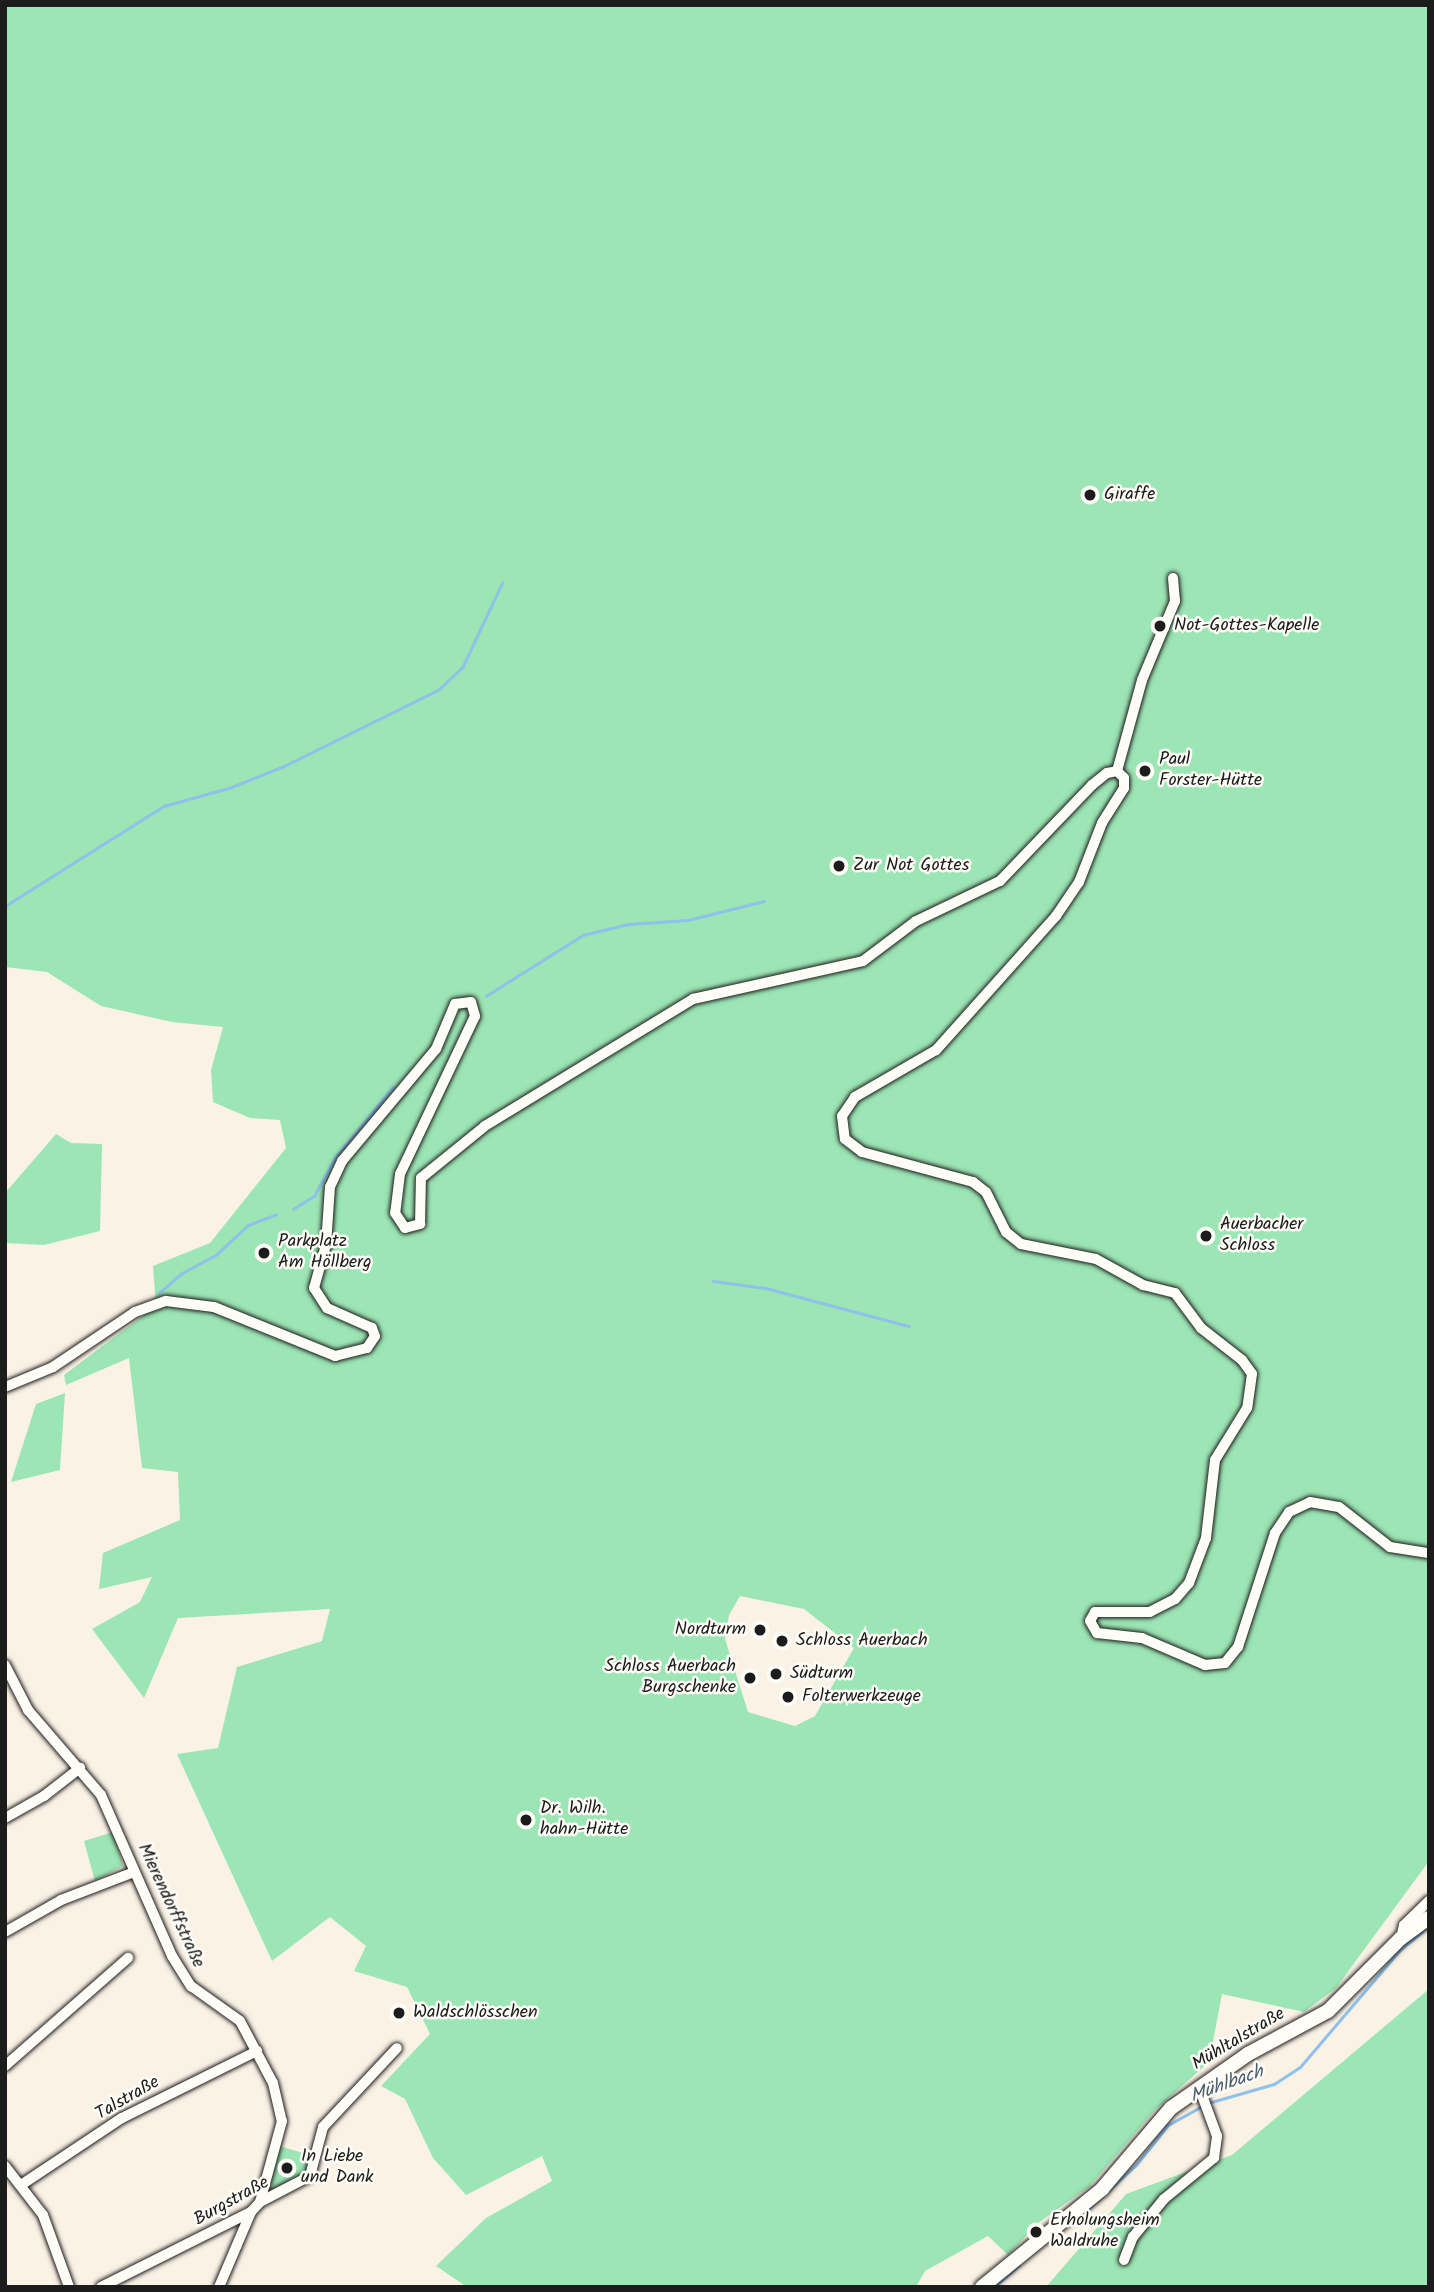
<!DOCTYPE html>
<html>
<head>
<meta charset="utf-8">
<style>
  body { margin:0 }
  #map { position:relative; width:1434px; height:2292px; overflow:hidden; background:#fbf2e6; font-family:Kalam,sans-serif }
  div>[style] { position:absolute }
  .green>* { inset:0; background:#9ce5b4 }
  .stream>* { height:2.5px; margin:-1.25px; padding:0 1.25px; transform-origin:1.25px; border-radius:1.25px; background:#8fc1eb }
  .roads { filter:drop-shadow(0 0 2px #1c1c1c) drop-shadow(0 0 2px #1c1c1c) }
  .street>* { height:10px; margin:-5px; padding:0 5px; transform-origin:5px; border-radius:5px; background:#fdfcf7 }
  .secondary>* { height:14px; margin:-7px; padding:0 7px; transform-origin:7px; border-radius:7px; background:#fdfcf7 }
  .dots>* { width:19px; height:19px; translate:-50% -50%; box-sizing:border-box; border:4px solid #fdfcf7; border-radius:50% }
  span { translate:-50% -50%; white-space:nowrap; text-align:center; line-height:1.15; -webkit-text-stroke:5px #fdfcf7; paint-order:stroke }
  .poi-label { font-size:18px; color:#1c1c1c }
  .left { translate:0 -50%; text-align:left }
  .right { translate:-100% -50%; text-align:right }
  .street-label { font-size:18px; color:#1c1c1c }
  .water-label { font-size:19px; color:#4a5e6f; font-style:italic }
  .frame { position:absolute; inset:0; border:7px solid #1c1c1c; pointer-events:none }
</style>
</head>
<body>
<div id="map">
  <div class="green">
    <div style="clip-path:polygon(evenodd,5px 5px,1429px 5px,1429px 1861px,1336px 1988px,1304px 2012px,1222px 1994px,1209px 2062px,1155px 2110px,1089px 2187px,1038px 2223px,1008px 2255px,988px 2236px,925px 2271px,916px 2287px,467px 2287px,436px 2266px,486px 2218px,552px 2181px,542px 2156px,466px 2195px,433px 2158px,405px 2099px,381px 2086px,430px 2034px,407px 1987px,354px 1971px,366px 1946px,330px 1917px,272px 1961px,177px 1754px,218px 1748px,237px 1667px,322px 1641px,330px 1609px,178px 1618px,144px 1698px,92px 1629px,140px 1602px,152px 1577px,99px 1589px,103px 1553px,180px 1520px,178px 1472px,142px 1468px,129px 1358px,66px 1385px,64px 1375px,156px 1306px,153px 1266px,210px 1243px,286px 1148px,280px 1120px,250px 1118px,213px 1102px,211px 1070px,223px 1027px,172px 1022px,101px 1006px,47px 972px,5px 967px,5px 5px,740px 1596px,804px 1609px,854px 1648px,815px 1716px,795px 1726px,748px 1712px,725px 1639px,729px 1615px,740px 1596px)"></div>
    <div style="clip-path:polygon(56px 1134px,71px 1143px,102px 1144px,100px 1231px,44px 1245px,5px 1243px,5px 1193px)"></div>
    <div style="clip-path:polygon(65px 1393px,60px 1470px,11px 1482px,36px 1404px)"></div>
    <div style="clip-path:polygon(113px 1832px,123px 1866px,95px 1881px,84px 1841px)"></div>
    <div style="clip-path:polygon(1429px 1989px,1429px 2287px,1046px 2287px,1126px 2194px,1232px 2155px)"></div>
    <div style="clip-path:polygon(279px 2146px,310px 2155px,306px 2174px,276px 2190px,268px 2187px)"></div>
  </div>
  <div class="stream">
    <div style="left:5px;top:906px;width:188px;rotate:-32.2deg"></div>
    <div style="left:164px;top:806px;width:71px;rotate:-15.6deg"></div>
    <div style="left:232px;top:787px;width:56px;rotate:-22deg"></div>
    <div style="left:284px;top:766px;width:172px;rotate:-26.3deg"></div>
    <div style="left:438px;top:690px;width:33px;rotate:-43deg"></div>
    <div style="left:462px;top:668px;width:94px;rotate:-64.8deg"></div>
    <div style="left:486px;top:996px;width:115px;rotate:-32.2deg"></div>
    <div style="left:583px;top:935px;width:46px;rotate:-13.7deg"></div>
    <div style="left:628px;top:924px;width:60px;rotate:-3.8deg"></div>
    <div style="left:688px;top:920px;width:78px;rotate:-14deg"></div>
    <div style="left:293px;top:1209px;width:25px;rotate:-32deg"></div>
    <div style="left:314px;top:1196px;width:42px;rotate:-61.6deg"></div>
    <div style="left:334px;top:1159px;width:93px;rotate:-50.7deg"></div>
    <div style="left:713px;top:1281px;width:53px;rotate:7.5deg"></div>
    <div style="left:766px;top:1288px;width:148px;rotate:14.9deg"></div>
    <div style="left:159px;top:1293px;width:30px;rotate:-41deg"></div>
    <div style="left:182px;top:1273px;width:40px;rotate:-28deg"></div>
    <div style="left:217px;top:1254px;width:42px;rotate:-43.1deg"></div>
    <div style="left:248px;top:1225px;width:30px;rotate:-21deg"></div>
    <div style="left:1208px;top:2103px;width:69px;rotate:-16.1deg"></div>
    <div style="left:1274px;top:2084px;width:31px;rotate:-33deg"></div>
    <div style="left:1300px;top:2067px;width:153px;rotate:-49.5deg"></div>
    <div style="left:1399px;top:1951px;width:35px;rotate:-40deg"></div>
    <div style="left:1089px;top:2208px;width:64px;rotate:-42.5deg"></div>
    <div style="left:1136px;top:2165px;width:51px;rotate:-51.3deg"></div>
    <div style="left:1168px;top:2125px;width:39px;rotate:-29deg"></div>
    <div style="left:994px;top:2287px;width:33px;rotate:-41deg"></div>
  </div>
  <div class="roads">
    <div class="street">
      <div style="left:1117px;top:771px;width:10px;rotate:45deg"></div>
      <div style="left:1124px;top:778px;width:10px;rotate:90deg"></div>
      <div style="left:1124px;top:788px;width:41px;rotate:122.2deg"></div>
      <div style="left:1102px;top:823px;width:63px;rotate:111.3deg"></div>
      <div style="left:1079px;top:882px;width:41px;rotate:124.1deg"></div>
      <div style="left:1056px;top:916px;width:180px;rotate:131.8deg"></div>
      <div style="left:936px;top:1050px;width:94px;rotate:149.9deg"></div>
      <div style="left:855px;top:1097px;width:23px;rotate:124deg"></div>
      <div style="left:842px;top:1116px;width:23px;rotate:83deg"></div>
      <div style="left:845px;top:1139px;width:21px;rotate:37deg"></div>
      <div style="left:862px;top:1152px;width:115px;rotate:15.1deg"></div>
      <div style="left:973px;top:1182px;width:16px;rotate:38deg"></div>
      <div style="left:986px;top:1192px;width:45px;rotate:63.4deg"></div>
      <div style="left:1006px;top:1232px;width:19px;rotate:39deg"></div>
      <div style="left:1021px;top:1244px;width:76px;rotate:11.3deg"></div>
      <div style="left:1096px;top:1259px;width:54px;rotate:29deg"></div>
      <div style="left:1143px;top:1285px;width:33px;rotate:14deg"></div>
      <div style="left:1175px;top:1293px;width:44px;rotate:53.4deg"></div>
      <div style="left:1201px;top:1328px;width:52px;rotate:38deg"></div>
      <div style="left:1242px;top:1360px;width:17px;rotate:54deg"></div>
      <div style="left:1252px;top:1374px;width:34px;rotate:98deg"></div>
      <div style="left:1247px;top:1408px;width:61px;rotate:121.6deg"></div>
      <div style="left:1215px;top:1460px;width:79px;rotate:96.6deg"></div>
      <div style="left:1206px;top:1538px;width:48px;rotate:110.7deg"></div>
      <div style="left:1189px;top:1583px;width:21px;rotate:131deg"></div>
      <div style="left:1175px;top:1599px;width:28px;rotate:153deg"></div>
      <div style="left:1150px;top:1612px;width:55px;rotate:180deg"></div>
      <div style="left:1095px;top:1612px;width:10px;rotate:119deg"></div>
      <div style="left:1090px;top:1621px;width:14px;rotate:60deg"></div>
      <div style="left:1097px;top:1633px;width:45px;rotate:6.3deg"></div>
      <div style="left:1142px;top:1638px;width:69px;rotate:23.2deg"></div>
      <div style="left:1205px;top:1665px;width:20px;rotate:-6deg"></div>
      <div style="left:1225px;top:1663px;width:21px;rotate:-51deg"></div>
      <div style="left:1238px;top:1647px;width:120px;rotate:-72deg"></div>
      <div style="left:1275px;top:1533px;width:25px;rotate:-56deg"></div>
      <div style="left:1289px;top:1512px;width:23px;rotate:-25deg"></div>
      <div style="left:1310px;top:1502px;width:29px;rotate:10deg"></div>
      <div style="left:1339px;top:1507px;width:65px;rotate:38.1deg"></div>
      <div style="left:1390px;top:1547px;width:39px;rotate:9deg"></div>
      <div style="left:1117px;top:771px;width:94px;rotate:-74.6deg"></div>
      <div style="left:1142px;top:680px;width:86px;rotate:-67.3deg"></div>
      <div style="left:1175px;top:601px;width:23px;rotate:-95deg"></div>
      <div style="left:5px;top:1387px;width:52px;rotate:-22.6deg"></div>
      <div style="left:53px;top:1367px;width:99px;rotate:-33.9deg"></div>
      <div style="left:135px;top:1312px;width:33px;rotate:-20deg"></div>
      <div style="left:166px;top:1301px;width:48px;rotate:7.1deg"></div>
      <div style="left:214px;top:1307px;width:131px;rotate:22deg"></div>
      <div style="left:335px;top:1356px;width:33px;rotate:-14deg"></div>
      <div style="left:367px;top:1348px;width:14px;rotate:-56deg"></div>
      <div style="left:375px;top:1336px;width:9px;rotate:-111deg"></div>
      <div style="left:372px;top:1328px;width:49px;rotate:-156deg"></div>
      <div style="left:327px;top:1308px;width:24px;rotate:-123deg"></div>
      <div style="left:314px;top:1288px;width:45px;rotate:-74.4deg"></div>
      <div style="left:326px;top:1245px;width:58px;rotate:-86.1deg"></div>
      <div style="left:330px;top:1187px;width:29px;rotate:-65deg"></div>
      <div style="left:342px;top:1161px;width:146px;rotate:-50deg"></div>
      <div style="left:436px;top:1049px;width:49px;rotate:-67.1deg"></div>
      <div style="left:455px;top:1004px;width:16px;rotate:-7deg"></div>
      <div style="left:471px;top:1002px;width:15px;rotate:74deg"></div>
      <div style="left:475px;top:1016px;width:175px;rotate:115.4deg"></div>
      <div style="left:400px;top:1174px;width:39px;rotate:97deg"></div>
      <div style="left:395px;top:1213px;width:18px;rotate:56deg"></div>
      <div style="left:405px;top:1228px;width:16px;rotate:-15deg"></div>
      <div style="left:420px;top:1224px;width:46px;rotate:-88.8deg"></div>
      <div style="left:421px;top:1178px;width:82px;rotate:-39.1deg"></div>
      <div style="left:485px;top:1126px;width:244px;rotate:-31.4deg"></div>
      <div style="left:693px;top:999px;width:174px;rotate:-12.6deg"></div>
      <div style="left:863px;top:961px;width:66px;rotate:-37deg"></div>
      <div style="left:916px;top:921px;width:93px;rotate:-25.5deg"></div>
      <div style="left:1000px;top:881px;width:133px;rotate:-46.2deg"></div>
      <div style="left:1092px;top:785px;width:19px;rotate:-39deg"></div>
      <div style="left:1107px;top:773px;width:10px;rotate:-11deg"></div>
      <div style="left:5px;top:1665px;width:51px;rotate:62.9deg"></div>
      <div style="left:28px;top:1710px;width:112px;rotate:49.3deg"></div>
      <div style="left:101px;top:1795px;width:176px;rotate:66.2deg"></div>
      <div style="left:172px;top:1956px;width:36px;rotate:58deg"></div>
      <div style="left:191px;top:1986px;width:60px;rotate:35.5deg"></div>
      <div style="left:240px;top:2021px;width:70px;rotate:62deg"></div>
      <div style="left:273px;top:2083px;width:39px;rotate:77deg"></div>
      <div style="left:282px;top:2121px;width:84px;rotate:105.2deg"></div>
      <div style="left:5px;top:1818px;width:45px;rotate:-29.4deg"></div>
      <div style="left:44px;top:1796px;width:46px;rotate:-37.9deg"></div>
      <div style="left:5px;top:1932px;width:64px;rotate:-29.7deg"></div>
      <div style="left:61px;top:1900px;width:78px;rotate:-21deg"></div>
      <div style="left:1401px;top:1938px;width:13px;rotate:-77deg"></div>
      <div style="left:1404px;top:1925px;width:35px;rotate:-44deg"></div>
      <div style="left:5px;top:2066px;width:164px;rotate:-41.3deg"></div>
      <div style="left:5px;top:2166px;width:62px;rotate:52.2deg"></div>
      <div style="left:43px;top:2215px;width:77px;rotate:70.1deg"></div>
      <div style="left:21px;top:2185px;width:121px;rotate:-33.6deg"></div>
      <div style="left:122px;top:2118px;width:151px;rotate:-26.4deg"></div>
      <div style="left:1124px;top:2260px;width:25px;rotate:-69deg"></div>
      <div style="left:1133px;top:2237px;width:49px;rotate:-50.8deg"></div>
      <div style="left:1164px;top:2199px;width:65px;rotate:-39.4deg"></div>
      <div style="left:1214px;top:2158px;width:22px;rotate:-82deg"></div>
      <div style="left:1217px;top:2136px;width:52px;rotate:-110.2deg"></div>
      <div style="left:101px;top:2287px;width:168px;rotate:-26.6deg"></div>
      <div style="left:251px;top:2212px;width:13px;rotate:-48deg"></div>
      <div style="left:260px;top:2202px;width:56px;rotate:-27.5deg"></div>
      <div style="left:310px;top:2176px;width:51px;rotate:-75.1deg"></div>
      <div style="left:323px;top:2127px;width:108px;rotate:-46.9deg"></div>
      <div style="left:219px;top:2287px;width:82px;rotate:-66.9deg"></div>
    </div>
    <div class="secondary">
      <div style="left:982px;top:2287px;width:155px;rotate:-39.2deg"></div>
      <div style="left:1102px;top:2189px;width:106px;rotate:-49.6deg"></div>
      <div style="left:1171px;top:2108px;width:94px;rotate:-35deg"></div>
      <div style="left:1248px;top:2054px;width:91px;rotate:-28.3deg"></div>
      <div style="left:1328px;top:2011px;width:103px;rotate:-45deg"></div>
      <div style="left:1401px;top:1938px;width:34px;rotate:-36deg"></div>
    </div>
  </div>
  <div class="dots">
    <div style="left:1090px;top:495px;background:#1c1c1c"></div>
    <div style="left:1160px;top:626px;background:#1c1c1c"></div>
    <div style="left:1145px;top:771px;background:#1c1c1c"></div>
    <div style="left:839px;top:866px;background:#1c1c1c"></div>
    <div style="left:1206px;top:1236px;background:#1c1c1c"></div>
    <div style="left:264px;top:1253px;background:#1c1c1c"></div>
    <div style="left:760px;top:1630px;background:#1c1c1c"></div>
    <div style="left:782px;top:1641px;background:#1c1c1c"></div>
    <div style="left:776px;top:1674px;background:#1c1c1c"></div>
    <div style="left:750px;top:1678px;background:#1c1c1c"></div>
    <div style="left:788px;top:1697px;background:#1c1c1c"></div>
    <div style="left:526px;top:1820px;background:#1c1c1c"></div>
    <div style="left:399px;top:2013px;background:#1c1c1c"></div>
    <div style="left:287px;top:2168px;background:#1c1c1c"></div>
    <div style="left:1036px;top:2232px;background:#1c1c1c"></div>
  </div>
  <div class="poi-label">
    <span class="left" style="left:1104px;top:495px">Giraffe</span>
    <span class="left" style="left:1174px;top:626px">Not-Gottes-Kapelle</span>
    <span class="left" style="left:1159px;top:771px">Paul<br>Forster-Hütte</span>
    <span class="left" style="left:853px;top:866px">Zur Not Gottes</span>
    <span class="left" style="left:1220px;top:1236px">Auerbacher<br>Schloss</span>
    <span class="left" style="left:278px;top:1253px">Parkplatz<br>Am Höllberg</span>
    <span class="right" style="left:746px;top:1630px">Nordturm</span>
    <span class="left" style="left:796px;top:1641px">Schloss Auerbach</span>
    <span class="right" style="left:736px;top:1678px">Schloss Auerbach<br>Burgschenke</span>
    <span class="left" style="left:790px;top:1674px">Südturm</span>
    <span class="left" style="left:802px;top:1697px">Folterwerkzeuge</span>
    <span class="left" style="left:540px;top:1820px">Dr. Wilh.<br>hahn-Hütte</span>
    <span class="left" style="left:413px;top:2013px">Waldschlösschen</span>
    <span class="left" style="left:301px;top:2168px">In Liebe<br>und Dank</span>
    <span class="left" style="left:1050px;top:2232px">Erholungsheim<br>Waldruhe</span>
  </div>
  <div class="street-label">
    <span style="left:170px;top:1906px;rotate:65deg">Mierendorffstraße</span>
    <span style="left:1239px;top:2040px;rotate:-31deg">Mühltalstraße</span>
    <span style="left:128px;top:2099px;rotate:-30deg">Talstraße</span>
    <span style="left:232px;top:2202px;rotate:-29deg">Burgstraße</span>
  </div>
  <div class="water-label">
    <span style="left:1227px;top:2085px;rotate:-20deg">Mühlbach</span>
  </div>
  <div class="frame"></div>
</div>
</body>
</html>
